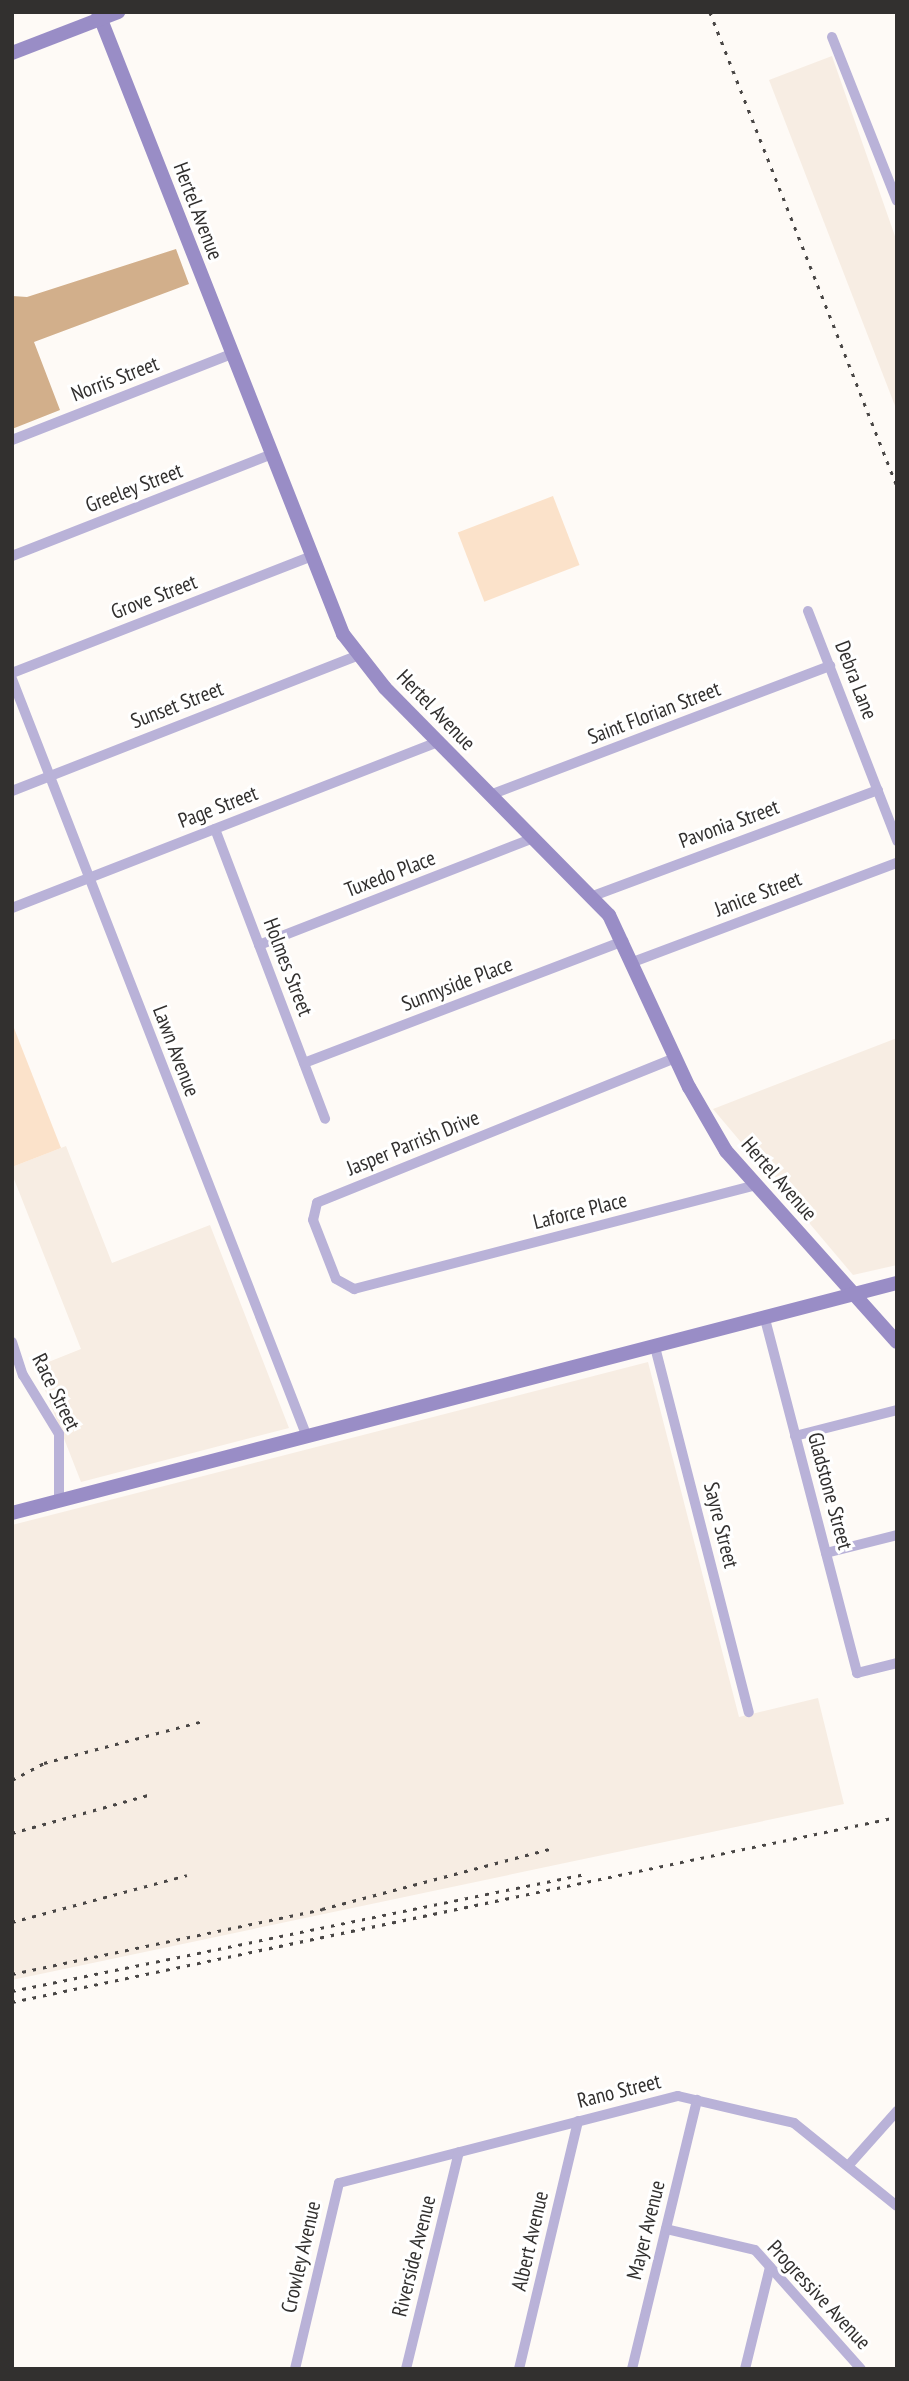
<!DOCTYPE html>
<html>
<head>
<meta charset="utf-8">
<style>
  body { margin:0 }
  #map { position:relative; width:909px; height:2381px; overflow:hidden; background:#fefaf6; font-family:"PT Sans Narrow",sans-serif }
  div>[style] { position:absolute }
  .built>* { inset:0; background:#f7ede3 }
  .green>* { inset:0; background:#fbe2ca; transform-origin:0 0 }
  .forest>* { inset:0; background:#d2af8b }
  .street>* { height:10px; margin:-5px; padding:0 5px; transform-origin:5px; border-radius:5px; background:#b9b2d8 }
  .secondary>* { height:14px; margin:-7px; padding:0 7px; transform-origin:7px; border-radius:7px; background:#998dc6 }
  .rail>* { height:2.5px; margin-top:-1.25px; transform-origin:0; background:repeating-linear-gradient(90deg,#494645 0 3.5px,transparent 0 10.5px) }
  span { translate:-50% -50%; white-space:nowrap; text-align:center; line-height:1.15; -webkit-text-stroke:6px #fff; paint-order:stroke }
  .street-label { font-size:21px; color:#32302f }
  .frame { position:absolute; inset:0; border:14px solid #32302f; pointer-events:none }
</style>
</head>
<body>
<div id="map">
  <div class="built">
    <div style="clip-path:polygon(832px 56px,897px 242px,897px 411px,769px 80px)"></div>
    <div style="clip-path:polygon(897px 1038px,897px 1265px,853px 1275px,713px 1109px)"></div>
    <div style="clip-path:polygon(66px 1146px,112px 1263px,210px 1225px,289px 1428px,81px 1482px,36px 1367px,81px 1349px,12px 1174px,12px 1167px)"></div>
    <div style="clip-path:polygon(648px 1362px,739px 1717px,818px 1698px,844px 1804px,12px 1980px,12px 1525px)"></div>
  </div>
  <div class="green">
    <div style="left:553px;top:496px;width:74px;height:102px;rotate:69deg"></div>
    <div style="clip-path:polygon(12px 1023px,61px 1148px,12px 1167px)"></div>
  </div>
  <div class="forest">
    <div style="clip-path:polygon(176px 249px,189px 284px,34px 342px,60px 410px,12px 429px,12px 296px,27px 297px)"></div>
  </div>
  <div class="street">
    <div style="left:832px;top:37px;width:176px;rotate:68.4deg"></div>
    <div style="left:12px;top:440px;width:235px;rotate:-21.4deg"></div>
    <div style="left:12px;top:556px;width:277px;rotate:-21.4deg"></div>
    <div style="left:808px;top:611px;width:247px;rotate:68.8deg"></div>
    <div style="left:12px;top:673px;width:320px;rotate:-21.3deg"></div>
    <div style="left:12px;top:679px;width:813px;rotate:68.73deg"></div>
    <div style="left:12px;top:791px;width:370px;rotate:-21.4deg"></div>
    <div style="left:490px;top:795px;width:364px;rotate:-20.8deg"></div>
    <div style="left:215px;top:829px;width:310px;rotate:69.2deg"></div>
    <div style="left:593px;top:896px;width:304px;rotate:-20.4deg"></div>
    <div style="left:12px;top:908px;width:457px;rotate:-21.3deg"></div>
    <div style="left:259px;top:945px;width:295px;rotate:-21.3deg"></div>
    <div style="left:633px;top:962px;width:282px;rotate:-20.6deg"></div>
    <div style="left:675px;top:1058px;width:386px;rotate:158deg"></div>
    <div style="left:317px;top:1203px;width:17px;rotate:103deg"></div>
    <div style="left:313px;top:1220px;width:63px;rotate:68.7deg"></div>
    <div style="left:336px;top:1279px;width:21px;rotate:29deg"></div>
    <div style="left:354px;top:1289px;width:415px;rotate:-14.5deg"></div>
    <div style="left:304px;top:1063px;width:342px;rotate:-20.9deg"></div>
    <div style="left:765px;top:1319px;width:366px;rotate:75.4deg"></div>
    <div style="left:857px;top:1673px;width:41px;rotate:-14deg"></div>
    <div style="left:12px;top:1342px;width:35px;rotate:72deg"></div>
    <div style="left:23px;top:1375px;width:69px;rotate:58.6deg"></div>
    <div style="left:59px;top:1434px;width:67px;rotate:90deg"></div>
    <div style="left:655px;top:1347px;width:377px;rotate:75.6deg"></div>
    <div style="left:795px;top:1436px;width:105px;rotate:-14.3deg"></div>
    <div style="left:826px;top:1553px;width:73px;rotate:-14.2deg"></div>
    <div style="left:848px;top:2166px;width:74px;rotate:-48.3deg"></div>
    <div style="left:666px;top:2229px;width:91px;rotate:13.3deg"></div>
    <div style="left:755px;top:2250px;width:159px;rotate:48.3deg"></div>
    <div style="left:295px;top:2369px;width:191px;rotate:-76.7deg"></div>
    <div style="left:339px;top:2183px;width:350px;rotate:-14.4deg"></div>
    <div style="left:678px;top:2096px;width:119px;rotate:13.1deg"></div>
    <div style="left:794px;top:2123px;width:132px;rotate:38.9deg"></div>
    <div style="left:406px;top:2369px;width:223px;rotate:-76.3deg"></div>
    <div style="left:519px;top:2369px;width:255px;rotate:-76.6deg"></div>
    <div style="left:632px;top:2369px;width:277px;rotate:-76.4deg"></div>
    <div style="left:745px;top:2369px;width:105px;rotate:-76.2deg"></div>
  </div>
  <div class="secondary">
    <div style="left:98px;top:12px;width:669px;rotate:68.5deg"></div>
    <div style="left:343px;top:634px;width:68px;rotate:52.1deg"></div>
    <div style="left:385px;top:688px;width:319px;rotate:45.4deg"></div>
    <div style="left:609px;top:915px;width:190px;rotate:65.1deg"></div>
    <div style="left:689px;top:1087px;width:74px;rotate:60deg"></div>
    <div style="left:726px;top:1151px;width:256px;rotate:48.2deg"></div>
    <div style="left:12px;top:53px;width:114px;rotate:-21.1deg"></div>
    <div style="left:12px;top:1513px;width:914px;rotate:-14.57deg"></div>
  </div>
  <div class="rail">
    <div style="left:710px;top:12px;width:510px;rotate:68.47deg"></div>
    <div style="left:12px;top:1780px;width:36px;rotate:-28deg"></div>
    <div style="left:44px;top:1763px;width:164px;rotate:-14.8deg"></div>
    <div style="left:12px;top:1833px;width:145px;rotate:-15.6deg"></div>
    <div style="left:12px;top:1922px;width:181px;rotate:-15deg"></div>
    <div style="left:12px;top:1974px;width:317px;rotate:-11.8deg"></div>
    <div style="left:322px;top:1909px;width:239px;rotate:-14.8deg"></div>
    <div style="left:12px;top:1991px;width:585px;rotate:-11.54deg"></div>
    <div style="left:12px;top:2002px;width:904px;rotate:-11.81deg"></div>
  </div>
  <div class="street-label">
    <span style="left:198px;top:211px;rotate:69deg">Hertel Avenue</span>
    <span style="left:115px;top:379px;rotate:-21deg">Norris Street</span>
    <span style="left:134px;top:488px;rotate:-21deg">Greeley Street</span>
    <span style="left:154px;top:597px;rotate:-21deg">Grove Street</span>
    <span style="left:856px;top:680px;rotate:69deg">Debra Lane</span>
    <span style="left:177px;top:705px;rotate:-21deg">Sunset Street</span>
    <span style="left:436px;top:710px;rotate:46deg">Hertel Avenue</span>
    <span style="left:654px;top:713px;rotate:-21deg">Saint Florian Street</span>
    <span style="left:218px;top:807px;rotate:-21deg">Page Street</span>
    <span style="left:729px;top:824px;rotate:-20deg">Pavonia Street</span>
    <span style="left:390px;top:874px;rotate:-21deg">Tuxedo Place</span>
    <span style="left:758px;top:894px;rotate:-21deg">Janice Street</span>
    <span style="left:288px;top:967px;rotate:69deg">Holmes Street</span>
    <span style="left:457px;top:984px;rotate:-21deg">Sunnyside Place</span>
    <span style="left:176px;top:1051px;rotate:69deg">Lawn Avenue</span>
    <span style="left:413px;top:1143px;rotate:-22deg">Jasper Parrish Drive</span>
    <span style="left:779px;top:1179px;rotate:49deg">Hertel Avenue</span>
    <span style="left:580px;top:1211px;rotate:-14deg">Laforce Place</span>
    <span style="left:56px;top:1392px;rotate:64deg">Race Street</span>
    <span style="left:830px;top:1491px;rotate:75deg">Gladstone Street</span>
    <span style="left:721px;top:1525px;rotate:76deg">Sayre Street</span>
    <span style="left:619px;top:2091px;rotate:-14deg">Rano Street</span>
    <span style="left:646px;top:2230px;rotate:-76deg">Mayer Avenue</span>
    <span style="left:530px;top:2241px;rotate:-77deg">Albert Avenue</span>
    <span style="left:414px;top:2256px;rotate:-76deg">Riverside Avenue</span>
    <span style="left:301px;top:2257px;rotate:-77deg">Crowley Avenue</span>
    <span style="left:819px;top:2295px;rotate:47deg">Progressive Avenue</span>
  </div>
  <div class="frame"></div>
</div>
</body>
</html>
